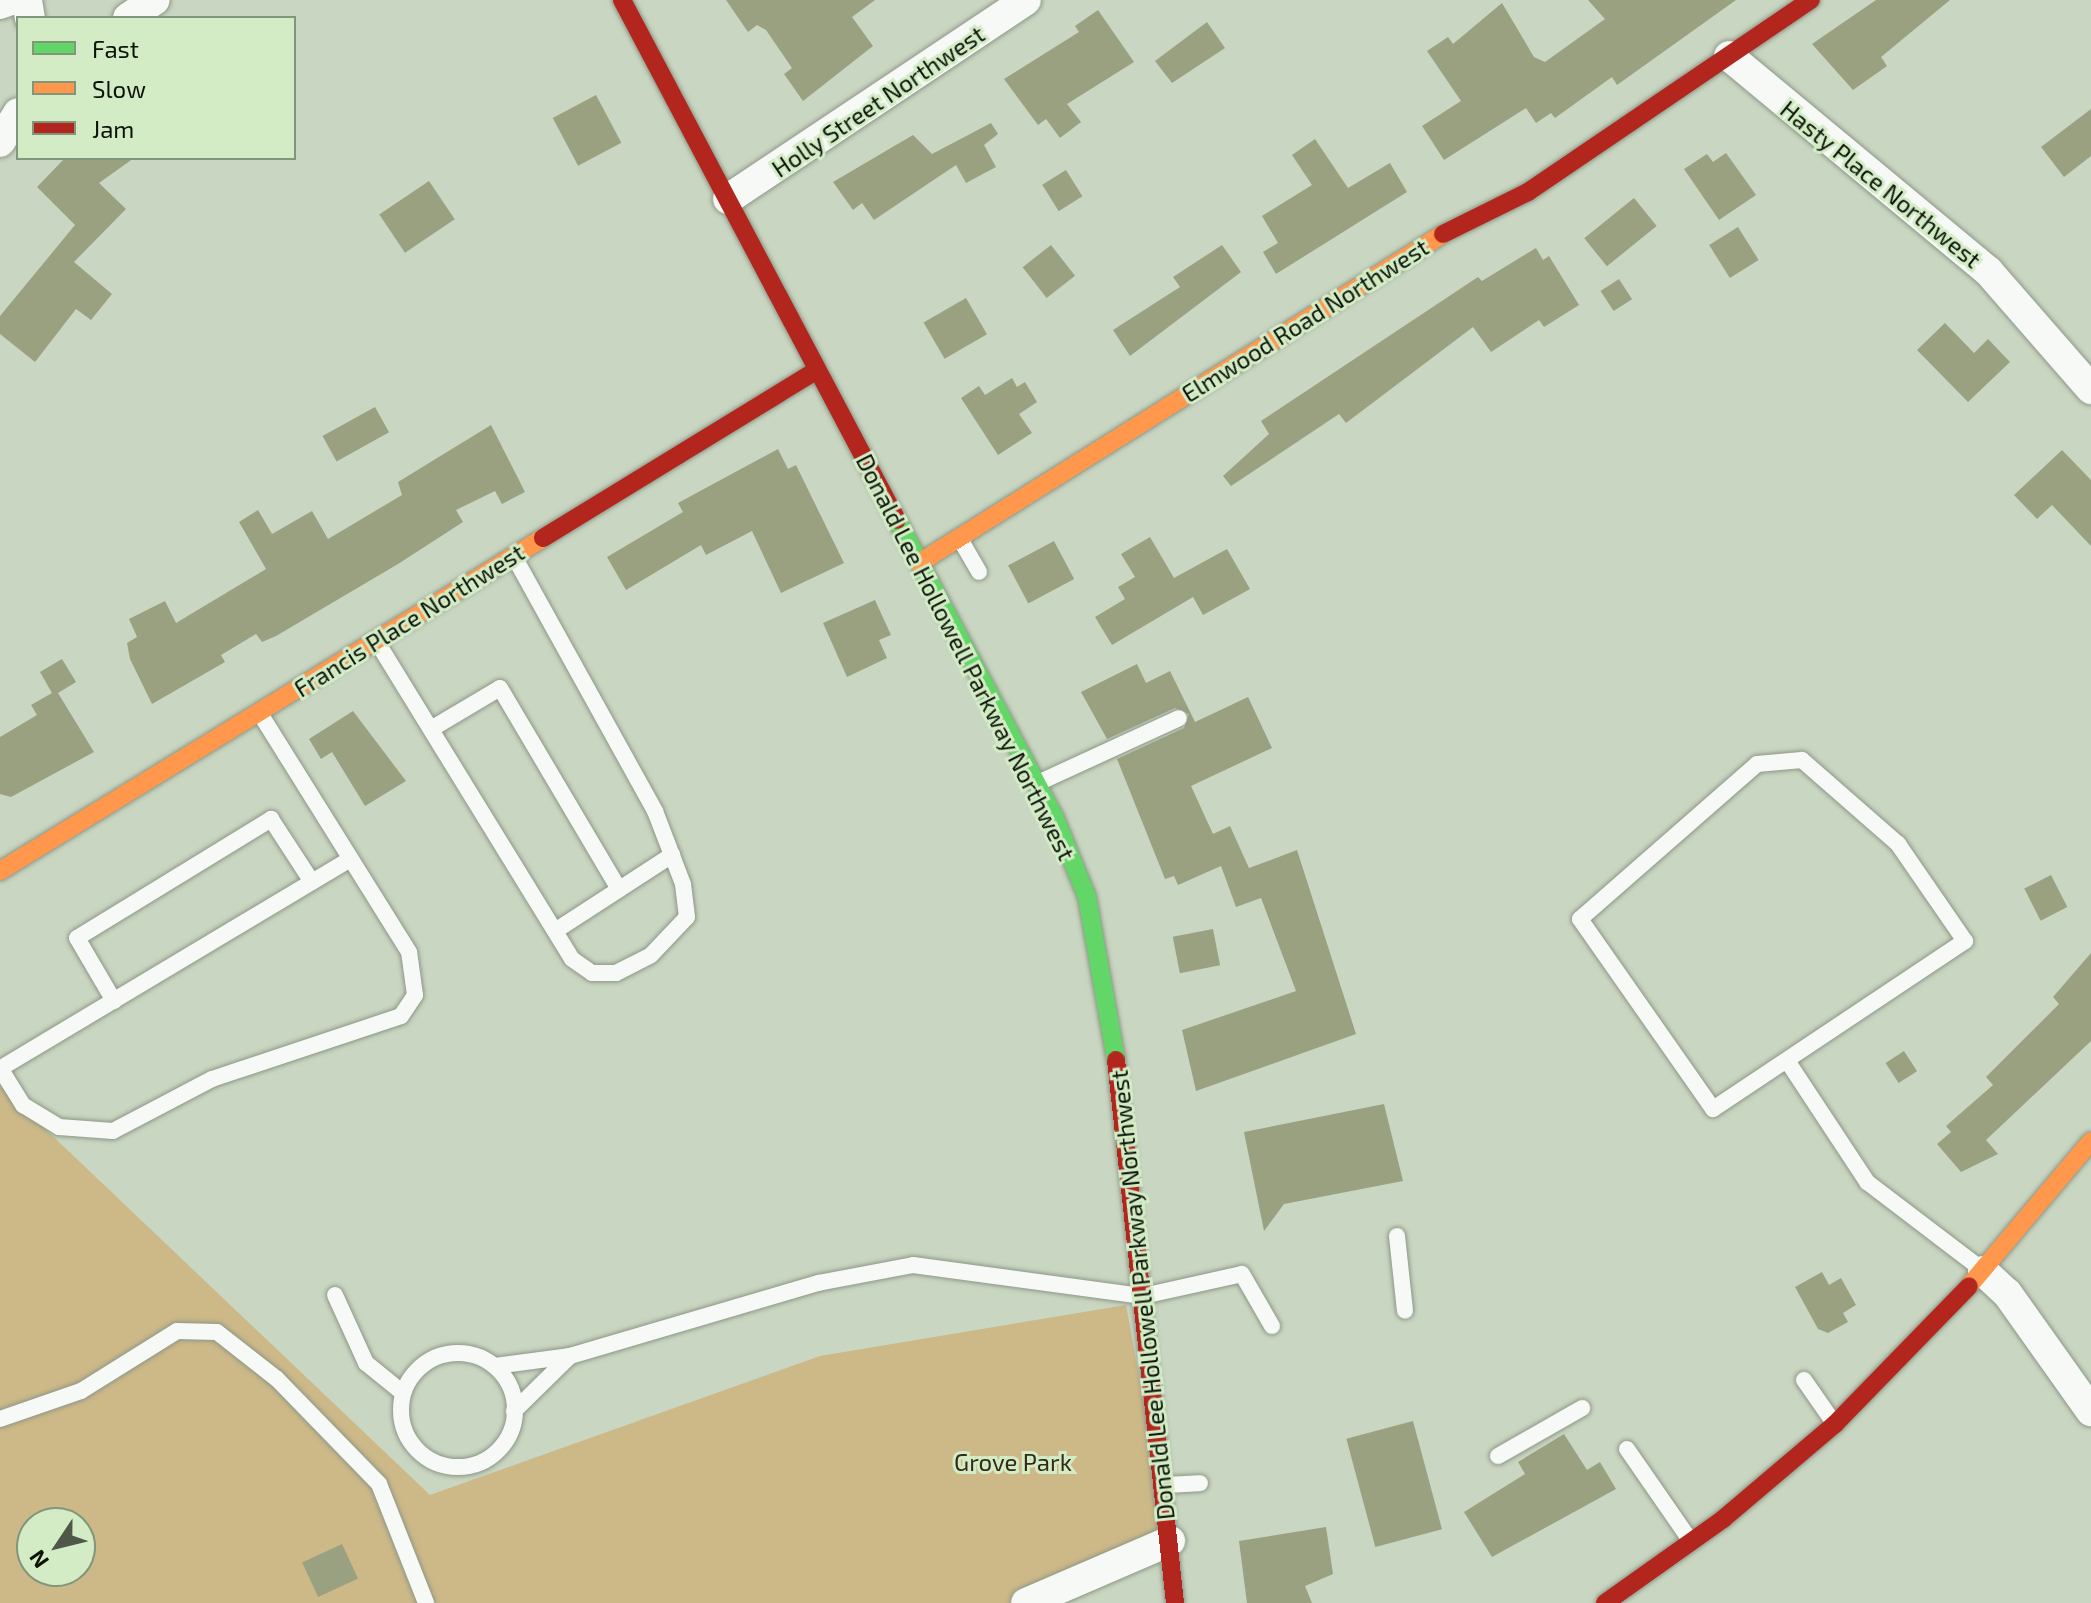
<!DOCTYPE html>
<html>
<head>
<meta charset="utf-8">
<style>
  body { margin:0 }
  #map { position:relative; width:2091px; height:1603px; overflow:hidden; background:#c9d6c1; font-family:"Exo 2",sans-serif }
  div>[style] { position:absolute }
  .green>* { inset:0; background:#cdb888 }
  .building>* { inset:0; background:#9aa180; transform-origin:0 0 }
  .roads { filter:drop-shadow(0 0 2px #8d9787) drop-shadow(0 0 2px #8d9787) }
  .lane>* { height:16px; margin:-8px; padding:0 8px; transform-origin:8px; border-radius:8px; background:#f7f9f6 }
  .lane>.ring { margin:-8px; padding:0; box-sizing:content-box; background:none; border:16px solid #f7f9f6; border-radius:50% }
  .street>* { height:30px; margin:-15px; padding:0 15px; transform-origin:15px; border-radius:15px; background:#f7f9f6 }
  .fast>* { height:18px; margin:-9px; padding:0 9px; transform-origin:9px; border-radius:9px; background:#63d668 }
  .slow>* { height:18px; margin:-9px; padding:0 9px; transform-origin:9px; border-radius:9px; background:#ff974d }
  .jam>* { height:18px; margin:-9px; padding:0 9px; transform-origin:9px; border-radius:9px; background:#b3261e }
  span { translate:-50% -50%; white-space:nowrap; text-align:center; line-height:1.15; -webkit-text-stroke:6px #d3ecc6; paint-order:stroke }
  .street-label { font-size:24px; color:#0b1307 }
  .park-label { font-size:24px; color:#362918 }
  .legend { position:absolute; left:16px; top:16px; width:280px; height:144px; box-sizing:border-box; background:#d3ecc6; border:2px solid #83957a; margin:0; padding:10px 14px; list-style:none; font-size:24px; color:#0b1307 }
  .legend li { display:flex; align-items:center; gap:16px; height:40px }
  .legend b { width:40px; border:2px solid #83957a }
  .north { position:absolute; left:16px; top:1507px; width:80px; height:80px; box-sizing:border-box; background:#d3ecc6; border:2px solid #83957a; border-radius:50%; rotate:235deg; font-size:22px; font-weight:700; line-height:32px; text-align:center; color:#0b1307 }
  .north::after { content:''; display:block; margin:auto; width:28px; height:36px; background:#4e5748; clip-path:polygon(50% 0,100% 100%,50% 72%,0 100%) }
</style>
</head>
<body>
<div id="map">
  <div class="green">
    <div style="clip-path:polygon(evenodd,0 1086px,430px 1495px,820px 1356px,1126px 1305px,1172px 1557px,1055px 1603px,0 1603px,0 1086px,32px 1523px,80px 1523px,80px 1571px,32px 1571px,32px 1523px)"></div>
  </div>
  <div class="building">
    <div style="clip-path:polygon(726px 0,875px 0,852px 17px,873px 46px,803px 101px,784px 74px,792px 68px,766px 30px,757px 25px,748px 32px)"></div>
    <div style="clip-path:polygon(1588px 0,1736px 0,1617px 85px,1612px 77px,1555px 118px,1551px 113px,1536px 123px,1526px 108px,1444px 160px,1422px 126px,1461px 101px,1427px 51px,1448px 37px,1453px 44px,1502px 3px,1534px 57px,1545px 62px,1605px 19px)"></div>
    <div style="clip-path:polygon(1876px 0,1950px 0,1881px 57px,1887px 66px,1853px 90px,1812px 44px)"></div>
    <div style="clip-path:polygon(1098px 10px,1134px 62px,1067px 104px,1081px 122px,1060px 138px,1046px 119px,1038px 125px,1004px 79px,1079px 32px,1075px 26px)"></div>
    <div style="clip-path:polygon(1207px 22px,1225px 48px,1172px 83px,1155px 61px)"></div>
    <div style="left:596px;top:95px;width:54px;height:49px;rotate:62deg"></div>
    <div style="clip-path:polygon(2091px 109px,2091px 156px,2064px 177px,2041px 147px)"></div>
    <div style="clip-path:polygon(991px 123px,998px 134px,984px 145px,996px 167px,966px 183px,956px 165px,874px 220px,862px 203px,853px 210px,833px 182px,913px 135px,932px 154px)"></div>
    <div style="clip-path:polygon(1315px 139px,1348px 188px,1390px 163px,1407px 192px,1276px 274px,1263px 252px,1278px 243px,1262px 216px,1312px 185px,1292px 155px)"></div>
    <div style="clip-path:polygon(1726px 153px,1756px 195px,1719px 220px,1684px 169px,1707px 154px,1713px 162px)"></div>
    <div style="clip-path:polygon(65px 158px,134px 158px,99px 183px,126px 209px,74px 262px,112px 294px,91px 320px,76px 309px,35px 362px,0 334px,0 316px,75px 225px,37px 187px)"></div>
    <div style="left:1066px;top:170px;width:31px;height:28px;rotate:58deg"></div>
    <div style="left:429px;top:181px;width:46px;height:60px;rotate:56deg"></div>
    <div style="left:1634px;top:198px;width:36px;height:64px;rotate:51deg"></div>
    <div style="left:1738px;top:227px;width:39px;height:34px;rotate:58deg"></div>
    <div style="left:1051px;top:245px;width:39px;height:36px;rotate:52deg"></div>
    <div style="clip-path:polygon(1222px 245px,1241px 272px,1130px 356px,1113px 330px,1180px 287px,1173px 277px)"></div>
    <div style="clip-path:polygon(1536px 248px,1543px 260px,1549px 256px,1579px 305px,1544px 327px,1539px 320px,1491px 352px,1473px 327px,1346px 423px,1339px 414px,1231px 486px,1223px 476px,1269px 434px,1261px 421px,1478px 277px,1482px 281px)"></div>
    <div style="left:1619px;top:279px;width:24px;height:22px;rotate:57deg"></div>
    <div style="left:966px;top:298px;width:42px;height:49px;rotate:60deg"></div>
    <div style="clip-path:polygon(1945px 323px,1974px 353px,1988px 339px,2010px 362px,1968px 402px,1917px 350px)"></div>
    <div style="clip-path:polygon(1012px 378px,1017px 387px,1025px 382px,1037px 402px,1019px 414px,1032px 433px,998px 455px,961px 398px,979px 386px,985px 395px)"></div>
    <div style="left:375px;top:407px;width:29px;height:60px;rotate:61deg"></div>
    <div style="clip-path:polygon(491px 425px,525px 492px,502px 504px,495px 491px,456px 510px,463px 522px,398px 564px,276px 636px,262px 642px,256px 634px,221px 655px,225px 662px,152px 704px,130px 659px,127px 643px,137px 637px,129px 619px,165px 601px,176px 623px,266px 569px,239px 522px,258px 510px,272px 534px,312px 511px,328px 539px,402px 495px,398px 482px)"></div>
    <div style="clip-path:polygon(778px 449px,788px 469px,796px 465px,844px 563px,781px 593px,752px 531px,706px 555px,701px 545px,626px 590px,607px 557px,683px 512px,678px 503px)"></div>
    <div style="clip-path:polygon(2062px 450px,2091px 480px,2091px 546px,2052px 505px,2037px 519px,2014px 495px)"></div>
    <div style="clip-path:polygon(1150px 537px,1174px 578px,1227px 549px,1250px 589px,1203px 615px,1193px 597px,1112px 645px,1095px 617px,1125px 599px,1118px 587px,1135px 577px,1121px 554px)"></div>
    <div style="left:1054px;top:541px;width:43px;height:52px;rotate:62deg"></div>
    <div style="clip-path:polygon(875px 600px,891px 635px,879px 640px,887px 658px,847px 677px,823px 623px)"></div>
    <div style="clip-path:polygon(62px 659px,76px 682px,58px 693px,94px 752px,11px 797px,0 794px,0 737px,37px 715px,31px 705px,52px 693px,40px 672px)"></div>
    <div style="clip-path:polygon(1137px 664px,1146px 683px,1170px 671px,1195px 722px,1248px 697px,1272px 748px,1191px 786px,1213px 834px,1230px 826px,1249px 868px,1297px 850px,1356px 1034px,1196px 1091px,1182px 1030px,1296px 991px,1261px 898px,1236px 907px,1221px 866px,1178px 885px,1174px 876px,1165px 879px,1117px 759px,1184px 728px,1189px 714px,1175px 708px,1107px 739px,1081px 692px)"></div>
    <div style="clip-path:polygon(353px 711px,406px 781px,365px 806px,332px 752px,321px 759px,309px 739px)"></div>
    <div style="left:2051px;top:875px;width:36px;height:30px;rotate:63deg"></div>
    <div style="left:1213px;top:929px;width:37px;height:41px;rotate:79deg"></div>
    <div style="clip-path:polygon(2091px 953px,2091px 1041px,1986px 1140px,1998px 1154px,1961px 1172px,1937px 1144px,1951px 1132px,1946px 1126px,1993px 1085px,1986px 1077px,2059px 1004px,2053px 997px)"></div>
    <div style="left:1904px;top:1051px;width:24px;height:22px;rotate:57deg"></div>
    <div style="clip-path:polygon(1384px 1104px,1403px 1181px,1284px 1204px,1264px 1231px,1244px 1132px)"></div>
    <div style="clip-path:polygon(1822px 1272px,1829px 1285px,1841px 1278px,1856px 1305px,1843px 1313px,1848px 1322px,1828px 1333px,1818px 1329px,1795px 1287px)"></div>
    <div style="left:1413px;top:1421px;width:112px;height:69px;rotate:75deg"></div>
    <div style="clip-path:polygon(1564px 1434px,1587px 1470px,1600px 1462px,1616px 1489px,1492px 1557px,1464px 1512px,1525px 1474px,1518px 1462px)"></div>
    <div style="clip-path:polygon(1326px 1527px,1333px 1574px,1305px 1586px,1312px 1603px,1247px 1603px,1239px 1541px)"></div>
    <div style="left:342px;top:1544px;width:38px;height:44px;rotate:65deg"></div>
  </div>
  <div class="roads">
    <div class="lane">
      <div style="left:960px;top:539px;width:38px;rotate:60deg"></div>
      <div style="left:377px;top:642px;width:372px;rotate:58.4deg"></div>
      <div style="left:572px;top:959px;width:24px;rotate:35deg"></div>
      <div style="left:592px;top:973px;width:24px"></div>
      <div style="left:616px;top:973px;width:39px;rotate:-27deg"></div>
      <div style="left:651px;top:955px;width:52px;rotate:-46.5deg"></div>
      <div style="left:687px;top:917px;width:33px;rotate:-97deg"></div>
      <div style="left:683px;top:884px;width:78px;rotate:-111deg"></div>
      <div style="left:655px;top:811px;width:289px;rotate:-119deg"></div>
      <div style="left:431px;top:729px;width:80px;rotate:-30.7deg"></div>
      <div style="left:500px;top:688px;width:234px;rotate:59.4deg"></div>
      <div style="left:1802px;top:760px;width:128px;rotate:41.2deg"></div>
      <div style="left:1898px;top:844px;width:118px;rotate:55.4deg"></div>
      <div style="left:1965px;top:941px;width:303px;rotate:146.3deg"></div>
      <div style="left:1713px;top:1109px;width:232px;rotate:-125deg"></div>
      <div style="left:1580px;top:919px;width:235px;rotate:-41.2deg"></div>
      <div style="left:1757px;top:764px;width:45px;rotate:-5.1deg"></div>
      <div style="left:1038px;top:783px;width:155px;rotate:-24.7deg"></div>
      <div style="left:555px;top:931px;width:140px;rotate:-33deg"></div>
      <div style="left:114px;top:1001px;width:73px;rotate:-120.4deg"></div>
      <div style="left:77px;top:938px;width:228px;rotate:-31.5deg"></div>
      <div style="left:271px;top:819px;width:75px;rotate:56.9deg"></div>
      <div style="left:1788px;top:1062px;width:144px;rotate:56.6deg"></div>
      <div style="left:1867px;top:1182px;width:143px;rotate:37.3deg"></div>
      <div style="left:0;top:1068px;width:44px;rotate:58.1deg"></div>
      <div style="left:23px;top:1105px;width:42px;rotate:31.4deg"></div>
      <div style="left:59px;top:1127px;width:54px;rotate:4.2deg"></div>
      <div style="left:113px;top:1131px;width:112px;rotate:-27.7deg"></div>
      <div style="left:212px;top:1079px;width:199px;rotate:-18.4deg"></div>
      <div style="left:401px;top:1016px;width:25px;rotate:-56deg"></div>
      <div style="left:415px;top:995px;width:43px;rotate:-97.9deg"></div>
      <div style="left:409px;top:952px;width:283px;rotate:-122deg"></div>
      <div style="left:1px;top:1068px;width:405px;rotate:-30.9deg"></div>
      <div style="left:1397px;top:1236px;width:75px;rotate:83.9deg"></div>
      <div style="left:335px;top:1295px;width:75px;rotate:65.5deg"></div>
      <div style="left:366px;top:1363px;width:48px;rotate:39deg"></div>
      <div class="ring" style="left:401px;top:1353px;width:98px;height:98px"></div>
      <div style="left:495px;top:1366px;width:76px;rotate:-7.6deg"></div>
      <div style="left:570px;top:1356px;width:259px;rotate:-16.4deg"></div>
      <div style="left:818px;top:1283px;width:97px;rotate:-10.7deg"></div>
      <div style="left:913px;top:1265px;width:232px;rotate:7.7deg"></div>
      <div style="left:1143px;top:1296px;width:101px;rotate:-12.5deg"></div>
      <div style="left:1242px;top:1274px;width:60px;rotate:60deg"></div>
      <div style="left:1804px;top:1380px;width:52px;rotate:55.1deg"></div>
      <div style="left:514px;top:1411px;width:78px;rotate:-44.5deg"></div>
      <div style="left:0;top:1419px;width:86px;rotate:-19.1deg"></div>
      <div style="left:81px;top:1391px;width:113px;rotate:-32deg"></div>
      <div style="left:177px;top:1331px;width:40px;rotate:1.4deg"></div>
      <div style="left:217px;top:1332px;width:76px;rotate:38.1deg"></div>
      <div style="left:277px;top:1379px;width:146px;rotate:45.8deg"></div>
      <div style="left:379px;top:1484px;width:128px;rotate:68.4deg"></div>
      <div style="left:1627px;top:1449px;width:111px;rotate:55.3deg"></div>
      <div style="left:1498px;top:1456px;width:97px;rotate:-29.7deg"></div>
      <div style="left:1165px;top:1485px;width:35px;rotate:-3deg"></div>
    </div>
    <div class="street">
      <div style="left:27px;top:0;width:18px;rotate:81deg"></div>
      <div style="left:0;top:4px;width:12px;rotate:-20deg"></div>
      <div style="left:128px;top:18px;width:32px;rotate:-34deg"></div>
      <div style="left:1729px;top:56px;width:337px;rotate:39.7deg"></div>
      <div style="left:1988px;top:271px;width:157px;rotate:48.9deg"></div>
      <div style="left:0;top:142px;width:34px;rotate:-58deg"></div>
      <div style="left:728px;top:199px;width:358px;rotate:-33.7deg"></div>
      <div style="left:1983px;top:1271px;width:33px;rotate:43deg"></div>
      <div style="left:2007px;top:1293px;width:145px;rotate:54.6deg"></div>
      <div style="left:1026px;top:1603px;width:157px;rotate:-23.3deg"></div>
    </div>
    <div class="fast">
      <div style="left:897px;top:520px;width:335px;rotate:62.1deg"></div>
      <div style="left:1054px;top:816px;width:87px;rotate:67.8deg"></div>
      <div style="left:1087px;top:897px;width:166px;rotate:79.9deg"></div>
    </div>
    <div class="slow">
      <div style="left:919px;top:563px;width:619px;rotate:-32.12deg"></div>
      <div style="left:0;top:871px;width:637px;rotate:-31.52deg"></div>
      <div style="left:1969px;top:1286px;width:189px;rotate:-49.9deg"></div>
    </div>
    <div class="jam">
      <div style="left:622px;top:0;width:588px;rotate:62.13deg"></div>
      <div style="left:1443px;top:234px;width:95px;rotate:-26.3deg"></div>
      <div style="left:1528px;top:192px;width:342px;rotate:-34.2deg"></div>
      <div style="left:543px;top:538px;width:321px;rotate:-31.5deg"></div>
      <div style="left:1116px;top:1060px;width:546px;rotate:83.8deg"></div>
      <div style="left:1605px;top:1603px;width:145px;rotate:-35.4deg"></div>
      <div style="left:1723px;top:1519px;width:147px;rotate:-40.3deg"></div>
      <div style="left:1835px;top:1424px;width:192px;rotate:-45.8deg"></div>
    </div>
  </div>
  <div class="street-label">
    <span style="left:878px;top:101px;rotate:-34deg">Holly Street Northwest</span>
    <span style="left:1881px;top:184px;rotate:39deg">Hasty Place Northwest</span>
    <span style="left:1305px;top:320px;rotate:-32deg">Elmwood Road Northwest</span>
    <span style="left:409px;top:620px;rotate:-32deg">Francis Place Northwest</span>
    <span style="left:966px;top:657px;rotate:63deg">Donald Lee Hollowell Parkway Northwest</span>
    <span style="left:1142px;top:1295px;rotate:-96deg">Donald Lee Hollowell Parkway Northwest</span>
  </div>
  <div class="park-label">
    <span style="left:1013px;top:1462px">Grove Park</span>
  </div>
  <ul class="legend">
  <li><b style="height:10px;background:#63d668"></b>Fast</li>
  <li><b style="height:10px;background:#ff974d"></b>Slow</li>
  <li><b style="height:10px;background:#b3261e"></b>Jam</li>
  </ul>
  <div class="north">N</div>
</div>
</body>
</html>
